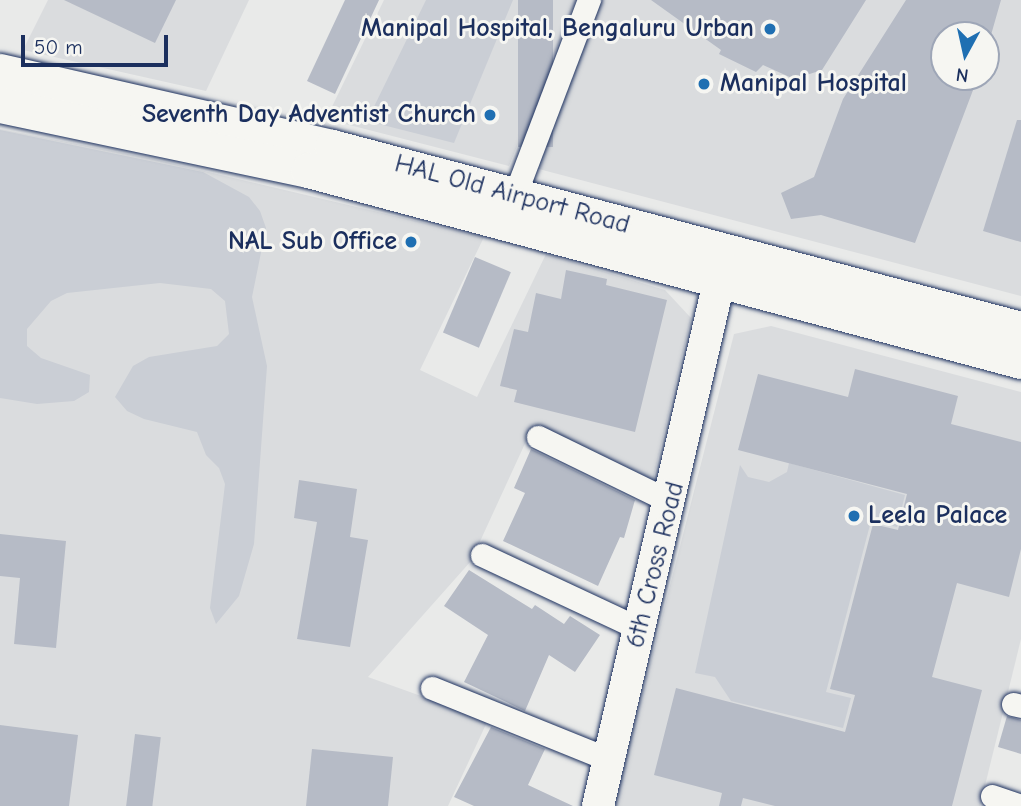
<!DOCTYPE html>
<html>
<head>
<meta charset="utf-8">
<style>
  body { margin:0 }
  #map { position:relative; width:1021px; height:806px; overflow:hidden; background:#e9eae9; font-family:"Comic Neue",sans-serif }
  div>[style] { position:absolute }
  .built>* { inset:0; background:#dadcde }
  .green>* { inset:0; background:#caced5 }
  .building>* { inset:0; background:#b6bbc6; transform-origin:0 0 }
  .roads { filter:drop-shadow(0 0 2px #1b2f5e) drop-shadow(0 0 2px #1b2f5e) }
  .street>* { height:23px; margin:-11.5px; padding:0 11.5px; transform-origin:11.5px; border-radius:11.5px; background:#f6f6f2 }
  .secondary>* { height:32px; margin:-16px; padding:0 16px; transform-origin:16px; border-radius:16px; background:#f6f6f2 }
  .primary>* { height:35px; margin:-17.5px; padding:0 17.5px; transform-origin:17.5px; border-radius:17.5px; background:#f6f6f2 }
  .dots>* { width:19px; height:19px; translate:-50% -50%; box-sizing:border-box; border:4px solid #f6f6f2; border-radius:50% }
  span { translate:-50% -50%; white-space:nowrap; text-align:center; line-height:1.15; -webkit-text-stroke:6px #f6f6f2; paint-order:stroke }
  .poi-label { font-size:26px; color:#1b2f5e; font-weight:700 }
  .right { translate:-100% -50%; text-align:right }
  .left { translate:0 -50%; text-align:left }
  .street-label { font-size:26px; color:#1b2f5e }
  .north { position:absolute; left:930px; top:21px; width:70px; height:70px; box-sizing:border-box; background:#f6f6f2; border:2px solid #9ea6b7; border-radius:50%; rotate:188deg; font-size:19px; font-weight:700; line-height:28px; text-align:center; color:#1b2f5e }
  .north::after { content:''; display:block; margin:auto; width:24px; height:32px; background:#1f6fb2; clip-path:polygon(50% 0,100% 100%,50% 72%,0 100%) }
  .scale { position:absolute; left:21px; top:35px; width:147px; height:32px; box-sizing:border-box; border:4px solid #1b2f5e; border-top:0; padding-left:9px; font-size:21px; line-height:24px; white-space:nowrap; color:#1b2f5e; -webkit-text-stroke:5px #f6f6f2; paint-order:stroke }
</style>
</head>
<body>
<div id="map">
  <div class="built">
    <div style="clip-path:polygon(48px 0,249px 0,206px 91px,23px 50px)"></div>
    <div style="clip-path:polygon(384px 0,576px 0,509px 166px,326px 119px)"></div>
    <div style="clip-path:polygon(evenodd,602px 0,1021px 0,1021px 296px,535px 168px,602px 0,944px 35px,986px 35px,986px 77px,944px 77px,944px 35px)"></div>
    <div style="clip-path:polygon(0 129px,153px 159px,484px 237px,420px 370px,477px 397px,546px 254px,665px 290px,691px 318px,653px 480px,534px 424px,471px 561px,368px 677px,488px 720px,448px 806px,0 806px)"></div>
    <div style="clip-path:polygon(771px 326px,1021px 392px,1021px 639px,980px 806px,614px 806px,734px 334px)"></div>
  </div>
  <div class="green">
    <div style="clip-path:polygon(426px 0,513px 0,454px 143px,367px 121px)"></div>
    <div style="clip-path:polygon(0 130px,203px 172px,249px 197px,260px 211px,266px 228px,252px 297px,267px 366px,254px 544px,239px 596px,216px 624px,210px 608px,225px 484px,219px 468px,206px 455px,197px 432px,144px 419px,127px 411px,115px 397px,133px 366px,149px 357px,217px 346px,229px 334px,225px 301px,211px 289px,160px 283px,67px 293px,51px 301px,27px 329px,27px 346px,41px 358px,90px 375px,89px 392px,74px 401px,37px 404px,0 398px)"></div>
    <div style="clip-path:polygon(789px 463px,905px 495px,897px 527px,871px 521px,826px 692px,851px 698px,843px 728px,731px 701px,715px 677px,695px 673px,740px 465px,748px 477px,769px 482px,787px 472px)"></div>
  </div>
  <div class="building">
    <div style="clip-path:polygon(64px 0,176px 0,155px 43px)"></div>
    <div style="clip-path:polygon(345px 0,379px 0,335px 94px,307px 81px)"></div>
    <div style="left:518px;top:0;width:35px;height:147px"></div>
    <div style="clip-path:polygon(651px 0,866px 0,822px 70px,794px 79px,763px 65px,756px 72px,719px 54px,721px 50px)"></div>
    <div style="clip-path:polygon(906px 0,1001px 0,991px 35px,944px 35px,944px 77px,978px 77px,915px 243px,821px 215px,791px 219px,781px 193px,814px 177px,843px 99px)"></div>
    <div style="clip-path:polygon(1017px 120px,1021px 120px,1021px 242px,983px 231px)"></div>
    <div style="left:475px;top:257px;width:39px;height:82px;rotate:23deg"></div>
    <div style="clip-path:polygon(566px 270px,607px 279px,606px 285px,667px 300px,635px 432px,514px 402px,517px 390px,500px 386px,514px 329px,528px 332px,536px 293px,561px 299px)"></div>
    <div style="clip-path:polygon(855px 369px,958px 396px,951px 424px,1021px 442px,1021px 549px,1009px 597px,957px 583px,932px 677px,982px 690px,952px 806px,775px 806px,743px 798px,741px 806px,719px 806px,722px 793px,654px 775px,676px 688px,845px 732px,855px 695px,830px 689px,873px 524px,898px 530px,907px 494px,738px 450px,758px 374px,848px 397px)"></div>
    <div style="clip-path:polygon(531px 449px,635px 500px,624px 538px,620px 537px,598px 586px,503px 541px,525px 493px,514px 488px)"></div>
    <div style="clip-path:polygon(299px 480px,357px 489px,350px 537px,368px 540px,350px 647px,297px 639px,317px 522px,294px 518px)"></div>
    <div style="clip-path:polygon(0 534px,66px 541px,56px 648px,14px 644px,20px 578px,0 576px)"></div>
    <div style="clip-path:polygon(469px 570px,532px 609px,535px 605px,564px 624px,570px 616px,600px 635px,575px 672px,549px 655px,525px 711px,464px 682px,488px 635px,444px 606px)"></div>
    <div style="clip-path:polygon(1007px 716px,1021px 720px,1021px 754px,998px 747px)"></div>
    <div style="clip-path:polygon(0 725px,78px 735px,69px 806px,0 806px)"></div>
    <div style="clip-path:polygon(491px 727px,545px 749px,528px 785px,573px 806px,474px 806px,454px 797px)"></div>
    <div style="left:135px;top:734px;width:26px;height:73px;rotate:7deg"></div>
    <div style="clip-path:polygon(312px 749px,393px 757px,388px 806px,306px 806px)"></div>
  </div>
  <div class="roads">
    <div class="street">
      <div style="left:514px;top:197px;width:211px;rotate:-69.2deg"></div>
      <div style="left:538px;top:437px;width:148px;rotate:26deg"></div>
      <div style="left:482px;top:555px;width:174px;rotate:25.1deg"></div>
      <div style="left:432px;top:688px;width:190px;rotate:22deg"></div>
      <div style="left:1013px;top:704px;width:8px;rotate:14deg"></div>
      <div style="left:992px;top:796px;width:31px;rotate:19deg"></div>
    </div>
    <div class="secondary">
      <div style="left:598px;top:806px;width:564px;rotate:-77deg"></div>
    </div>
    <div class="primary">
      <div style="left:0;top:71px;width:341px;rotate:12.9deg"></div>
      <div style="left:332px;top:147px;width:713px;rotate:14.8deg"></div>
      <div style="left:0;top:105px;width:315px;rotate:11.9deg"></div>
      <div style="left:308px;top:170px;width:738px;rotate:15deg"></div>
    </div>
  </div>
  <div class="dots">
    <div style="left:770px;top:29px;background:#1f6fb2"></div>
    <div style="left:704px;top:84px;background:#1f6fb2"></div>
    <div style="left:490px;top:115px;background:#1f6fb2"></div>
    <div style="left:411px;top:242px;background:#1f6fb2"></div>
    <div style="left:854px;top:516px;background:#1f6fb2"></div>
  </div>
  <div class="poi-label">
    <span class="right" style="left:754px;top:29px">Manipal Hospital, Bengaluru Urban</span>
    <span class="left" style="left:720px;top:84px">Manipal Hospital</span>
    <span class="right" style="left:476px;top:115px">Seventh Day Adventist Church</span>
    <span class="right" style="left:397px;top:242px">NAL Sub Office</span>
    <span class="left" style="left:868px;top:516px">Leela Palace</span>
  </div>
  <div class="street-label">
    <span style="left:512px;top:195px;rotate:15deg">HAL Old Airport Road</span>
    <span style="left:656px;top:565px;rotate:-76deg">6th Cross Road</span>
  </div>
  <div class="north">N</div>
  <div class="scale">50 m</div>
</div>
</body>
</html>
